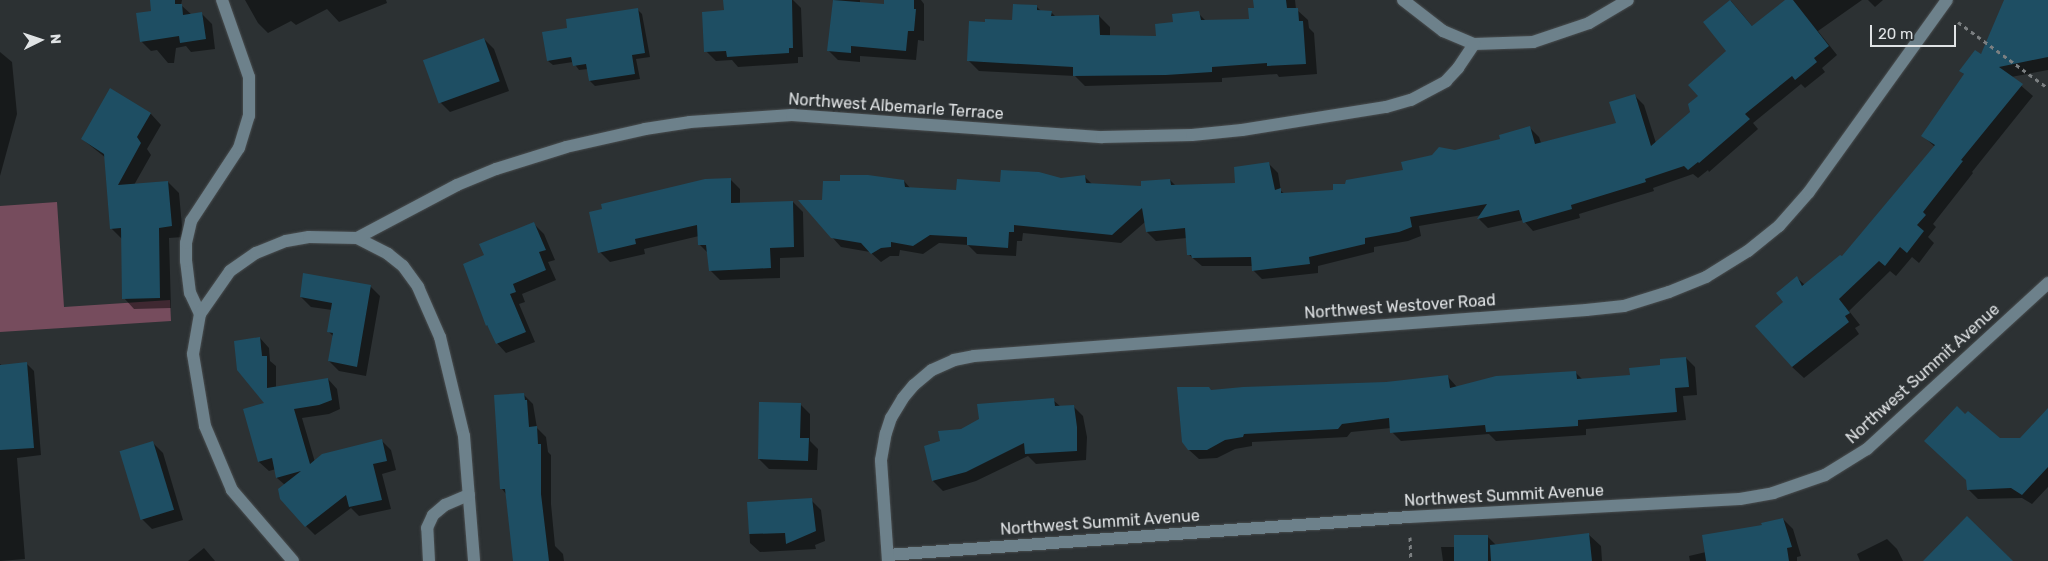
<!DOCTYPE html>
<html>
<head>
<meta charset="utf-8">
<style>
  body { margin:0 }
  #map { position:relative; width:2048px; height:561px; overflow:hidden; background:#2c3133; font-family:Rubik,sans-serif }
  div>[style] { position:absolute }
  .forest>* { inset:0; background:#764c5d }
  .shadow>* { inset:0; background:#0007 }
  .building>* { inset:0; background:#1e4e63; transform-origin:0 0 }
  .path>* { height:3px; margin-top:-1.5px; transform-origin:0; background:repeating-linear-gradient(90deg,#7b7f81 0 4px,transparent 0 8px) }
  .roads { filter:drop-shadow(0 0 1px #494d4f) drop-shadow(0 0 1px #494d4f) }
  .minor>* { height:12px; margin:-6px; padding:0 6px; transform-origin:6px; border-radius:6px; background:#6d818b }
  span { translate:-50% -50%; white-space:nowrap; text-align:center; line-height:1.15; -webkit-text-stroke:5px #2c3133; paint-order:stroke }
  .street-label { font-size:16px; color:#e0e3e5 }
  .north { position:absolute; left:15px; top:15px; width:50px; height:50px; -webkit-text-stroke:4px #2c3133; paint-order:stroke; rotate:86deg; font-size:14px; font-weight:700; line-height:20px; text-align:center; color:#e0e3e5 }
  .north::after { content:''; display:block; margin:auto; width:18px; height:22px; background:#e0e3e5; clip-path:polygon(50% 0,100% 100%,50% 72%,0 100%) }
  .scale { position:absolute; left:1870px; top:25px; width:86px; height:22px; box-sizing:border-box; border:2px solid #e0e3e5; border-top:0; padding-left:6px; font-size:15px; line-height:18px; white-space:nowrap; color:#e0e3e5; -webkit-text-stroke:4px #2c3133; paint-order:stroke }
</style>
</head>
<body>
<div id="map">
  <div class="forest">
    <div style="clip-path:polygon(57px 202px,64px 307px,170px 300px,171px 321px,0 332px,0 206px)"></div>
  </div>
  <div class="shadow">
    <div style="clip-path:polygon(151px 0,182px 0,181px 5px,192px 15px,202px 14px,212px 24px,215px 49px,191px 52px,186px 46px,176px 48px,174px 63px,168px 63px,157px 50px,151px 51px,141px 41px,152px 12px)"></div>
    <div style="clip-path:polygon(245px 0,386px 0,387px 3px,339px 22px,327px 9px,296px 25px,291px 21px,268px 33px,258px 23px)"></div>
    <div style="clip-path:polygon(724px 0,793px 0,801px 8px,803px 57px,798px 57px,798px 63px,738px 67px,732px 60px,716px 61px,706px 51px,726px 11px)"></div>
    <div style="clip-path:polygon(834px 0,860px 0,860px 3px,885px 5px,885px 0,921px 0,924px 4px,924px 41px,918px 40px,916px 60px,860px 56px,860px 62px,838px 60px,828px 50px)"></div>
    <div style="clip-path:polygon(1254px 0,1295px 0,1296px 9px,1308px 20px,1309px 28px,1314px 33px,1317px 74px,1279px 77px,1277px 74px,1222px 78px,1222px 82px,1085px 86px,1075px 76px,979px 71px,968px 60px,1013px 22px,1037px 7px,1042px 12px,1051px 12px,1056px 17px,1099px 16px,1110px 27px,1110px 36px,1157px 37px,1175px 23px,1198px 13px,1207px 22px,1250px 21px,1255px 10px)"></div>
    <div style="clip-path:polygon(1787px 0,1862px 0,1818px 31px,1837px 55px,1822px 68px,1825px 72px,1805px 88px,1801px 84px,1753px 123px,1758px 129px,1709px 172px,1708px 170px,1698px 178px,1693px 174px,1653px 188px,1654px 191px,1579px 214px,1580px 218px,1533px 231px,1523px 220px,1488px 228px,1479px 219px,1482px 215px,1419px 226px,1421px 236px,1408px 241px,1374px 247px,1374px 252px,1318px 266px,1318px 273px,1262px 279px,1253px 270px,1253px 266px,1202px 266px,1188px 254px,1187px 238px,1156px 241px,1147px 232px,1145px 222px,1121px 243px,1023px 233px,1022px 241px,1017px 241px,1016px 256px,977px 254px,968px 245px,939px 243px,923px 254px,900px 250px,899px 256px,890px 256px,881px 262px,870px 252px,841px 247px,832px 237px,824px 201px,841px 182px,904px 181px,911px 189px,958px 191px,1001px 183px,1085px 177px,1092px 184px,1142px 187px,1170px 180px,1176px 186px,1237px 184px,1269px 164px,1278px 173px,1281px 191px,1285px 194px,1335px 191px,1346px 185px,1405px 171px,1455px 152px,1502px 139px,1530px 128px,1539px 137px,1541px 143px,1617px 124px,1635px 96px,1644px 105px,1656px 143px,1691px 112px,1728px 51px,1704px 22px,1731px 1px,1753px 27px)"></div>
    <div style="clip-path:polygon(1868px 0,1883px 0,1875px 7px)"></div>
    <div style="clip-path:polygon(2006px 0,2048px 0,2048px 70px,2011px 77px,2033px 96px,1972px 172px,1973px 173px,1933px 224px,1936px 227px,1928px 237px,1934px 243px,1919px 263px,1912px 257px,1896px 276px,1890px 271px,1849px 311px,1860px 325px,1855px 328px,1859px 334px,1804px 378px,1792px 367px,1784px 302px,1797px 278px,1805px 285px,1842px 258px,1935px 147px,1923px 136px,1965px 75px,1960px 71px,1981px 55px)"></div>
    <div style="clip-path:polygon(637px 9px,642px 14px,650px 57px,636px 59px,640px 79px,595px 86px,590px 81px,588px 69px,579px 70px,573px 62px,553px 65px,548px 61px)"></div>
    <div style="clip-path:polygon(484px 39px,494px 49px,509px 91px,450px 112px,440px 102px)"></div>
    <div style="clip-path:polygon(0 52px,12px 62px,17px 114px,0 176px)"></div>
    <div style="clip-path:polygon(111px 90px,151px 114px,161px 125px,147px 149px,151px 155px,134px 185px,168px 182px,179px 193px,183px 237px,169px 238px,171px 308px,134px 309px,124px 298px,123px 240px,111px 228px,106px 158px,82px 139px)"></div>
    <div style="clip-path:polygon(730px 179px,740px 189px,740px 204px,793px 202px,803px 212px,804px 257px,780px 258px,780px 278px,720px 280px,710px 270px,708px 253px,699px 244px,699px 236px,644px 249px,645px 254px,610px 262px,600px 252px)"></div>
    <div style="clip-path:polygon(534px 224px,544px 234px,555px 260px,548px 262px,556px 280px,522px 294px,525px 302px,519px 304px,535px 342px,506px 353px,497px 343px,487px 325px,485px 256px)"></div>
    <div style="clip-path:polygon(370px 286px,380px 296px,366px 376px,339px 371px,329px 361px,334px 337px,329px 332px,332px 310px,311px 307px,301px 297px)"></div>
    <div style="clip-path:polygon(260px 338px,269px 348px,270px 361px,276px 366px,276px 388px,328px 379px,337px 389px,340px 409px,329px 414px,302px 418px,315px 462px,381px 440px,391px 450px,396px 470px,382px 474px,391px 509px,359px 516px,351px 508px,315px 535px,306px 526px,285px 485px,277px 478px,276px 469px,269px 471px,259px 462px,244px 410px,266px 404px)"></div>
    <div style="clip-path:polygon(1686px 358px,1695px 367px,1697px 395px,1683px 396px,1686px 420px,1586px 429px,1586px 435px,1496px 441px,1489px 434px,1401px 441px,1392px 432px,1391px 428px,1351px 432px,1347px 437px,1252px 442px,1252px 446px,1235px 449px,1217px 458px,1199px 459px,1189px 450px,1211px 391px,1386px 384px,1448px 377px,1457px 387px,1576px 373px,1583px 380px,1631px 376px)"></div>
    <div style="clip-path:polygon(26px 363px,34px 371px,41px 455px,17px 458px,25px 559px,0 561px,0 364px,3px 366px)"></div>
    <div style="clip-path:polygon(523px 394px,533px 404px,537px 428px,546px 437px,548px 452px,551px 455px,551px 504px,555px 546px,563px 554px,564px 561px,514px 561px,506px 494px,502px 489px)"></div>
    <div style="clip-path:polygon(1053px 400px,1061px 407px,1073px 406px,1083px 416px,1087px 437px,1086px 460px,1036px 464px,1028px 456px,976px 481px,943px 491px,933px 481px,941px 441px,961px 431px)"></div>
    <div style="clip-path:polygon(800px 404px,810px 414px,810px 441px,818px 449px,817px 470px,769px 469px,759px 459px)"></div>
    <div style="clip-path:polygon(2048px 410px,2048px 487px,2032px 504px,2022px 498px,1978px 499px,1968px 489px,1965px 415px,2000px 439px,2021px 439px)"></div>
    <div style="clip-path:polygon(153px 443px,163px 453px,183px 520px,152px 529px,142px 519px)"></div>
    <div style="clip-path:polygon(811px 500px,821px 510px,825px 541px,815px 545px,816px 549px,760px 552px,750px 543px,748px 503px)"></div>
    <div style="clip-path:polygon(1783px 519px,1793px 529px,1801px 556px,1797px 557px,1797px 561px,1690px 561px,1689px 556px,1706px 552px)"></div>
    <div style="clip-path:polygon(1588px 534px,1601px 546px,1602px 561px,1443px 561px,1441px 547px,1456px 547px,1487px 536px,1496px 545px)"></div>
    <div style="clip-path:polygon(1887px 539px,1897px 549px,1903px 561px,1860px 561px,1857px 554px)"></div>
    <div style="clip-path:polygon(204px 548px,215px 561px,188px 561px)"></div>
  </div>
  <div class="building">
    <div style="clip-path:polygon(150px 0,175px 0,175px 4px,182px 4px,183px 15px,202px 12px,206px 39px,180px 43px,179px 36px,140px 42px,136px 13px,151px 11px)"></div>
    <div style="clip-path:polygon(723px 0,792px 0,793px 48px,789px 48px,789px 53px,727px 57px,726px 51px,704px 52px,702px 12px,724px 10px)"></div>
    <div style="clip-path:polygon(833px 0,884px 4px,884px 0,914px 0,914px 9px,916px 9px,914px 31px,908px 31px,906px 51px,851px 46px,851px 53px,827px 51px)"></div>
    <div style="clip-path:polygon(1253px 0,1286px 0,1287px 8px,1298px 8px,1299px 21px,1303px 21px,1306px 64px,1267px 66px,1267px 63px,1212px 67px,1212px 72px,1166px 75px,1073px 76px,1073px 67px,967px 61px,969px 21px,985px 22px,985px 19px,1012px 20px,1013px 4px,1037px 5px,1037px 10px,1052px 11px,1051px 16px,1099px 15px,1100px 35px,1156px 36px,1155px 24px,1173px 22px,1172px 14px,1199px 11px,1201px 20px,1249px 19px,1248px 8px,1254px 8px)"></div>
    <div style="clip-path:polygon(1730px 0,1752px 26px,1785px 0,1793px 0,1829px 46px,1814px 58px,1817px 62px,1795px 80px,1792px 76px,1745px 114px,1750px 119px,1699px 163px,1698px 162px,1688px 170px,1684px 166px,1645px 179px,1646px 182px,1571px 205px,1572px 209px,1523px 223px,1519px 210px,1477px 219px,1487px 204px,1410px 217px,1412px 227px,1399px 232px,1365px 238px,1365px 244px,1309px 257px,1310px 264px,1252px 271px,1251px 257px,1192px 258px,1191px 255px,1187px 255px,1185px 228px,1146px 232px,1142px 208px,1112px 235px,1014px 225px,1014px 232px,1009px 232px,1008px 248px,967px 245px,967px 237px,930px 235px,913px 246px,891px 242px,891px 247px,881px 248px,871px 254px,861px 243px,831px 238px,798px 200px,822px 200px,823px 181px,840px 181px,840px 175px,868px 175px,904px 180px,905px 187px,956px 190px,957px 179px,1000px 182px,1001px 170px,1039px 172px,1061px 178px,1085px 175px,1086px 183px,1141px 186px,1141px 181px,1170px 179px,1171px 185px,1235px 183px,1234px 167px,1269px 162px,1275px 190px,1281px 188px,1281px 193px,1333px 190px,1333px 184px,1345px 184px,1346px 180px,1403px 170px,1401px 162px,1432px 155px,1439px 147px,1455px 150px,1500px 139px,1499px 135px,1530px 126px,1535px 144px,1616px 123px,1609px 102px,1635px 94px,1651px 146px,1690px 112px,1688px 104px,1698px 96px,1688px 85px,1726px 51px,1703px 22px)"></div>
    <div style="clip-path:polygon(2004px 0,2048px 0,2048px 57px,1999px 67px,2023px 84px,1961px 160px,1963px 161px,1923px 212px,1926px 215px,1917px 225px,1924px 231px,1907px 253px,1900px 247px,1885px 266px,1879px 261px,1839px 299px,1850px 313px,1845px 316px,1849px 322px,1792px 367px,1755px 326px,1783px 302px,1776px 293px,1780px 290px,1797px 276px,1802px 286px,1840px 255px,1842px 256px,1935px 145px,1921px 136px,1964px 74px,1959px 71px,1975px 50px,1981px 54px)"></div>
    <div style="clip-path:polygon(638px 8px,645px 53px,632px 55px,635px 74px,589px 81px,586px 64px,573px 66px,571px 57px,547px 61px,542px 32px,567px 28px,566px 19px)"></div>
    <div style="left:484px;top:38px;width:46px;height:65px;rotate:70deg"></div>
    <div style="clip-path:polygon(110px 88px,151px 113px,137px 137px,141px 143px,118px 185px,168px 181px,172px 226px,159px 228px,160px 298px,122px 299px,121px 228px,110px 229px,104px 154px,81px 139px)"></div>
    <div style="clip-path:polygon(731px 178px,731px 203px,793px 201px,794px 247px,770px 248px,771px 268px,709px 271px,706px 245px,698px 245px,697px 225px,635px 239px,636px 244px,598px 253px,589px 212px,602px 209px,601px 204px,705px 179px)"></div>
    <div style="clip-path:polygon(534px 222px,546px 250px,539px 252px,546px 270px,513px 284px,516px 292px,510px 294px,526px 332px,496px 344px,487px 325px,486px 326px,463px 264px,484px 255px,479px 244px)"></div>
    <div style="clip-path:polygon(303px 273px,371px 285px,357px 367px,328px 361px,333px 333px,327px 332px,332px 303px,300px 297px)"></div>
    <div style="clip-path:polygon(260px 337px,262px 356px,267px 356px,267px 388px,328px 378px,332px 400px,319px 405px,294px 409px,310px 464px,322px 454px,382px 439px,387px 461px,373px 464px,382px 500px,349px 507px,346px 495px,305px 527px,280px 499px,278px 489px,301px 471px,276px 478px,272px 458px,258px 462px,243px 409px,264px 403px,237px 370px,234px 341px)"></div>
    <div style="clip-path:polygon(1686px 357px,1689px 387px,1675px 388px,1677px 412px,1578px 420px,1578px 426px,1486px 432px,1485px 425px,1390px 433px,1389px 418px,1342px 424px,1338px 429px,1244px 434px,1243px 437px,1225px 440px,1207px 450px,1188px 450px,1182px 442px,1177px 387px,1209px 387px,1211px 390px,1243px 387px,1386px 382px,1448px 375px,1450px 388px,1496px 376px,1576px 371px,1577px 379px,1630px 375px,1629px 368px,1660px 365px,1660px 359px)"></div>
    <div style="clip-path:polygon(27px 362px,34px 448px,0 450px,0 365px)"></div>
    <div style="clip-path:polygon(524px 393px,525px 400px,527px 400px,529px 427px,537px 426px,538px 444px,541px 444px,541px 494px,549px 561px,513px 561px,505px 489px,500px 489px,494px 395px)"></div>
    <div style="clip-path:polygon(1054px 398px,1055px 406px,1074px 405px,1077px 427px,1077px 451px,1025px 454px,1024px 443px,966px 472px,932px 481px,924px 446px,940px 441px,938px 431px,961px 429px,979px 419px,977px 404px)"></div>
    <div style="clip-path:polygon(759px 402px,801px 403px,800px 438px,809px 438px,808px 461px,758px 459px)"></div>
    <div style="clip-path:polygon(1957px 406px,1965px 414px,1968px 411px,2000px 438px,2020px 438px,2048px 408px,2048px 467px,2022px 495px,2011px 488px,1967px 490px,1966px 480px,1924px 441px)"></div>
    <div style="left:153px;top:441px;width:72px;height:35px;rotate:73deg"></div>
    <div style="clip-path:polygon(812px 498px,816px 531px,786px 544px,785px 533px,749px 534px,747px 502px)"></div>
    <div style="clip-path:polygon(1967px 516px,2013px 561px,1923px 561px)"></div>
    <div style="clip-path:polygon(1783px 518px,1792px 547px,1787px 548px,1789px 561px,1706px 561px,1702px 535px,1762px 525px,1761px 523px)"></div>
    <div style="clip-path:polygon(1589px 533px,1592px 561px,1491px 561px,1490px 545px)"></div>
    <div style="left:1488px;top:535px;width:26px;height:34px;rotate:90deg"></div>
  </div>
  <div class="path">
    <div style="left:1958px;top:22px;width:112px;rotate:36.3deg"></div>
    <div style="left:1410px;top:537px;width:24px;rotate:88deg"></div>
  </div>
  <div class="roads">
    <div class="minor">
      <div style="left:1403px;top:0;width:51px;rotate:37.8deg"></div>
      <div style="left:1443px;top:31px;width:34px;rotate:23deg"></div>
      <div style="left:1474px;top:44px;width:59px;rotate:-1.9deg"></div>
      <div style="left:1533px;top:42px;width:59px;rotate:-18.7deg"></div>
      <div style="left:1589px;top:23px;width:45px;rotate:-30.5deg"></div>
      <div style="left:357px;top:238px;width:35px;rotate:27deg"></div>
      <div style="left:388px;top:254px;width:19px;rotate:39deg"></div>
      <div style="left:403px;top:266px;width:26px;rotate:54deg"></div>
      <div style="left:418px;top:287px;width:55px;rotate:66.3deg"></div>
      <div style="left:440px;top:337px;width:102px;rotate:76.4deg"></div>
      <div style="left:464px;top:436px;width:125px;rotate:85.4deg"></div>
      <div style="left:200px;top:314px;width:23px;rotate:-115deg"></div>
      <div style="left:190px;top:293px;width:32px;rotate:-97deg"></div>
      <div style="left:186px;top:261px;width:18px;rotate:-90deg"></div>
      <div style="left:186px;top:243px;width:23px;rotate:-77deg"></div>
      <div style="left:191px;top:221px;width:87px;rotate:-56.7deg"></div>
      <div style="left:239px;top:148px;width:34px;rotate:-73deg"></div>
      <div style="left:249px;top:116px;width:39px;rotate:-90deg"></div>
      <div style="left:249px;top:77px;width:82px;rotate:-109.3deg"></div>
      <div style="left:888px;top:555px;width:522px;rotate:-4.17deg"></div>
      <div style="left:1409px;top:517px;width:331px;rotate:-3.1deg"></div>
      <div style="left:1740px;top:499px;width:34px;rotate:-10deg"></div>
      <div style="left:1773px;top:493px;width:55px;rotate:-19.1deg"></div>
      <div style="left:1825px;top:475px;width:49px;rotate:-31.8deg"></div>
      <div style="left:1867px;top:449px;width:246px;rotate:-42.5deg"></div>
      <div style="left:293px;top:561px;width:94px;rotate:-130.7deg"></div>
      <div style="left:232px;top:490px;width:69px;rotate:-112.9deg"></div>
      <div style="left:205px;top:426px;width:73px;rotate:-99.5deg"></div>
      <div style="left:193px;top:354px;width:41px;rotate:-80.1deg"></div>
      <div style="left:200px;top:314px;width:52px;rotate:-55.1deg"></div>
      <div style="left:230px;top:271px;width:32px;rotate:-35deg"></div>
      <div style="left:256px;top:253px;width:32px;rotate:-22deg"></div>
      <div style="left:286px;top:241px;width:23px;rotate:-10deg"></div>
      <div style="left:309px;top:237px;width:48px;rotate:1.2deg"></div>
      <div style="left:357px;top:238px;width:113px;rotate:-27.9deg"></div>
      <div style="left:457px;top:185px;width:42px;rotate:-22.3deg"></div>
      <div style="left:496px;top:169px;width:73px;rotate:-17.4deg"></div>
      <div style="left:566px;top:147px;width:81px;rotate:-12.8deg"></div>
      <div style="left:645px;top:129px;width:46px;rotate:-8.8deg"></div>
      <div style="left:690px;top:122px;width:102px;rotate:-3.9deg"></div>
      <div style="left:792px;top:115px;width:311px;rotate:4.1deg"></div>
      <div style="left:1102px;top:137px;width:90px;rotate:-1.3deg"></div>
      <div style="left:1192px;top:135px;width:50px;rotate:-5.7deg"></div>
      <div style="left:1242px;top:130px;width:146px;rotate:-9.1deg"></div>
      <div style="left:1386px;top:107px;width:26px;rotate:-16deg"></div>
      <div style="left:1411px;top:100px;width:40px;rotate:-28deg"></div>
      <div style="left:1446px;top:81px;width:18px;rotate:-47deg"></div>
      <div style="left:1458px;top:68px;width:29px;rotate:-56deg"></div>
      <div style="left:429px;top:561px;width:33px;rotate:-93deg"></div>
      <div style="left:427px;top:528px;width:14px;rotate:-65deg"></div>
      <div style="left:433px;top:515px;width:16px;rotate:-40deg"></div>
      <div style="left:445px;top:505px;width:26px;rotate:-23deg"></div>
      <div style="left:888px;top:561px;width:101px;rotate:-94deg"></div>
      <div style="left:881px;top:460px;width:27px;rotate:-80deg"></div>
      <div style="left:886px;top:433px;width:16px;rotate:-72deg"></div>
      <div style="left:891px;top:418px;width:23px;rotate:-59deg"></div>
      <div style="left:903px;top:398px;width:17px;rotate:-50deg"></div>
      <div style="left:914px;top:385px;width:23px;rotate:-40deg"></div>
      <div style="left:932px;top:370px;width:24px;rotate:-24deg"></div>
      <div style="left:954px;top:360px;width:20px;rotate:-11deg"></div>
      <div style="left:974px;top:356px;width:614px;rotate:-4.3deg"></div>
      <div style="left:1586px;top:310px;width:38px;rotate:-6deg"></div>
      <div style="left:1624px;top:306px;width:47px;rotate:-17.3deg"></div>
      <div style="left:1669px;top:292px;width:40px;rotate:-22deg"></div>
      <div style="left:1706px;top:277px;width:49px;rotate:-31.8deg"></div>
      <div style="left:1748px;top:251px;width:40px;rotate:-39deg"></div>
      <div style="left:1779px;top:226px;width:45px;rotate:-48.6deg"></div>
      <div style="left:1809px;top:192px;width:236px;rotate:-54.3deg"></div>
    </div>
  </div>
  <div class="street-label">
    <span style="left:896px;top:107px;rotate:4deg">Northwest Albemarle Terrace</span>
    <span style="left:1400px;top:307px;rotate:-4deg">Northwest Westover Road</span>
    <span style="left:1923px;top:374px;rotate:-42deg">Northwest Summit Avenue</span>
    <span style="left:1504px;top:496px;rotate:-3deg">Northwest Summit Avenue</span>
    <span style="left:1100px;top:523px;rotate:-4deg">Northwest Summit Avenue</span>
  </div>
  <div class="north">N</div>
  <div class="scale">20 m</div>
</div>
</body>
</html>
